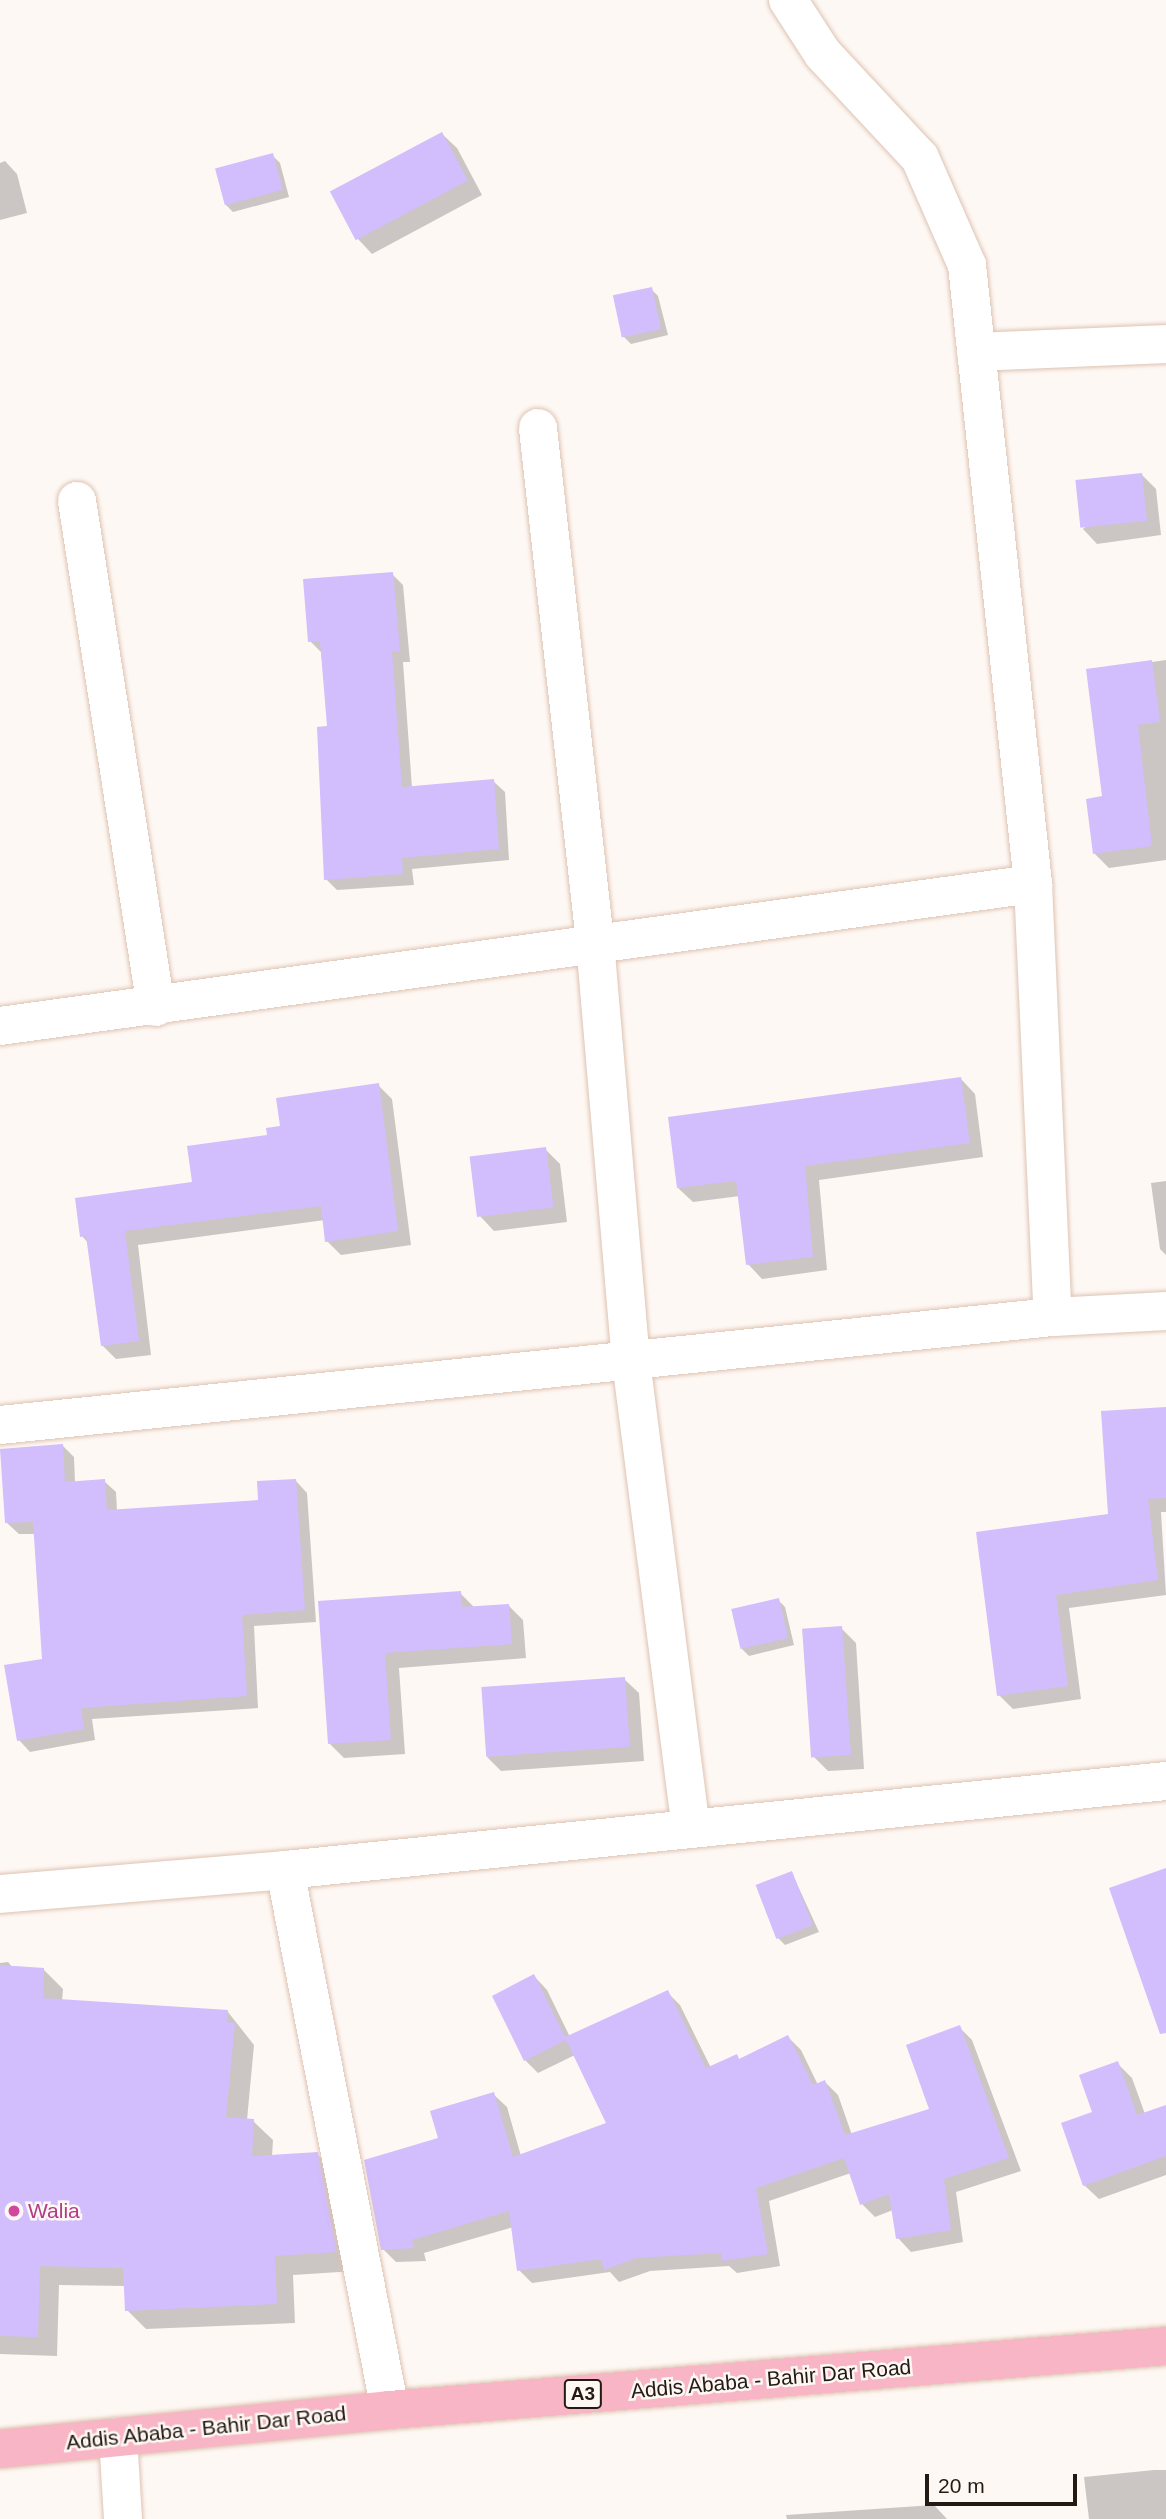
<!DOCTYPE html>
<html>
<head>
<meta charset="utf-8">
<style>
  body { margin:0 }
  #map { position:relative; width:1166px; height:2519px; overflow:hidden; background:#fef8f4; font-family:Arial,sans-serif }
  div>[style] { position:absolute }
  .shadow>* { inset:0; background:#0003 }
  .building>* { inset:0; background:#d2bdfd; transform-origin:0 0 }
  .roads { filter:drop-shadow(0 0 2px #dec3b2) drop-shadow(0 0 2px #dec3b2) }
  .street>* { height:38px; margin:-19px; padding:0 19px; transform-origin:19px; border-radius:19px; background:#fff }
  .highway>* { height:38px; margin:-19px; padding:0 19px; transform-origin:19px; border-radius:19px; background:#f8b5c5 }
  .dots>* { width:19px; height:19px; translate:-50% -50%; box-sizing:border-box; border:4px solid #fef8f4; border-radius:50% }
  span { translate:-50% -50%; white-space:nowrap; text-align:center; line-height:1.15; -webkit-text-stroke:5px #fef8f4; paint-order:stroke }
  .shield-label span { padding:2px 5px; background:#fef8f4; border:2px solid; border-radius:5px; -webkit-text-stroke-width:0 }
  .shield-label { font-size:19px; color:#241a14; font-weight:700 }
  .hotel-label { font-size:21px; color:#b23c85 }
  .left { translate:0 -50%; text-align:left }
  .street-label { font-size:21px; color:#241a14 }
  .scale { position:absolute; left:925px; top:2474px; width:152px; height:32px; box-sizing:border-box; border:4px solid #241a14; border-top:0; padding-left:9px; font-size:21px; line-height:24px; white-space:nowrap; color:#241a14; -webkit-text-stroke:5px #fef8f4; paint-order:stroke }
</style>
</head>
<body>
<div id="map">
  <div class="shadow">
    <div style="clip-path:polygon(442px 134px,457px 148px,482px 195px,372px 254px,358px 239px,333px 193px)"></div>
    <div style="clip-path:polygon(272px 155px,280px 163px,289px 197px,233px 212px,226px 205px)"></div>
    <div style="clip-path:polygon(5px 161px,17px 174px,27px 213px,0 220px,0 163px)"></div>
    <div style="clip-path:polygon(651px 289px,658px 296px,668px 335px,631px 344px,624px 337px)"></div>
    <div style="clip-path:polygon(1141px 474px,1156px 489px,1161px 535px,1097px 544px,1083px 529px)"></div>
    <div style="clip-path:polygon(392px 574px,403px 585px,410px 662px,403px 662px,412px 788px,493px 781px,505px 792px,509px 860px,412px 869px,414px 885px,337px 890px,326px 879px,329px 728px,321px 652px,310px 641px)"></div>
    <div style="clip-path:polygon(1166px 660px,1166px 860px,1109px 868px,1095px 854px,1104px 798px,1088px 671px)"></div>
    <div style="clip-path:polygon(961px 1079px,975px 1094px,983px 1157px,819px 1180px,827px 1270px,762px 1279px,748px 1264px,740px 1196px,693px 1202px,678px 1188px)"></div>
    <div style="clip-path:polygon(378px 1085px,392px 1099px,411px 1245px,341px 1255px,327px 1241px,325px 1220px,138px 1245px,151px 1355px,116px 1359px,102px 1345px,89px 1244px,82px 1236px,194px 1184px,282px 1128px)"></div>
    <div style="clip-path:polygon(545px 1149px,560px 1164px,567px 1222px,494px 1231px,480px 1216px)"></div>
    <div style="clip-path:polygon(1166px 1181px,1166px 1255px,1160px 1249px,1151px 1183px)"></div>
    <div style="clip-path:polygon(1166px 1408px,1166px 1512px,1161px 1512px,1166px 1595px,1069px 1608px,1081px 1699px,1013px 1709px,999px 1695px,978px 1533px,1109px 1515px)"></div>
    <div style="clip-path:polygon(62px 1445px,74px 1457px,75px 1483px,104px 1481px,116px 1492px,117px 1511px,260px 1501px,296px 1481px,307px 1493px,316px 1622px,254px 1626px,258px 1708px,92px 1719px,95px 1740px,30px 1752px,19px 1740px,44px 1660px,35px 1534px,19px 1534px,7px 1523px)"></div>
    <div style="clip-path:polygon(460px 1593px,475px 1608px,508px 1605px,523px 1620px,526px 1658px,399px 1668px,405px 1754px,344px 1758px,330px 1744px,320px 1602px)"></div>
    <div style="clip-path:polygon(778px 1600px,785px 1607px,794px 1645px,749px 1656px,742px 1649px,733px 1611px)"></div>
    <div style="clip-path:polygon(841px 1628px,856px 1643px,864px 1769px,828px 1771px,813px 1756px)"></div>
    <div style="clip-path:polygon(624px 1679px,639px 1693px,644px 1761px,501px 1771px,487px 1757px)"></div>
    <div style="clip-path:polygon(792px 1873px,819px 1932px,785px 1945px,778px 1938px)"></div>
    <div style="clip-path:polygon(8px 1962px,13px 1968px,43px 1969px,63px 1989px,62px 2001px,228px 2012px,254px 2045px,247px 2120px,253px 2121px,273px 2140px,272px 2156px,317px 2154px,336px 2173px,355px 2271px,293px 2275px,295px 2323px,146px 2329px,127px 2310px,126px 2286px,59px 2285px,57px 2356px,0 2354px,0 1963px)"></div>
    <div style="clip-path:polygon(534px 1976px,547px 1990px,570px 2037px,667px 1992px,680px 2005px,711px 2068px,736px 2056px,740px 2060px,788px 2037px,801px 2050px,818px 2085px,825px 2082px,838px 2095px,852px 2135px,931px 2110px,959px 2027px,972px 2040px,1021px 2171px,956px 2192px,963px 2242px,911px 2252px,898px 2238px,893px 2210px,875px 2217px,862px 2204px,851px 2173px,769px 2201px,780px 2266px,737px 2273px,729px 2266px,650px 2271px,619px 2282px,610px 2272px,532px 2283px,519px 2270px,513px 2227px,424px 2253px,426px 2261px,396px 2262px,383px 2249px,440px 2139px,493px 2094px,507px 2107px,521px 2156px,609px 2124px,575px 2055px,538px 2073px,525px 2060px)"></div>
    <div style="clip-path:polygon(1117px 2063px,1132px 2078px,1145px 2114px,1166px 2112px,1166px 2175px,1099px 2199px,1084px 2185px,1094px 2113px)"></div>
    <div style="clip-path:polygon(1154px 2470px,1166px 2470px,1166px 2519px,1089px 2519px,1084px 2477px)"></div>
    <div style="clip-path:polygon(934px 2505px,947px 2519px,787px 2519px,786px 2515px)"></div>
  </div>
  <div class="building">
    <div style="left:442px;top:132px;width:55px;height:127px;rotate:62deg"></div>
    <div style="left:273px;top:153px;width:38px;height:60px;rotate:75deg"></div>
    <div style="left:652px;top:287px;width:43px;height:40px;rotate:78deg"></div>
    <div style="left:1142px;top:473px;width:48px;height:67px;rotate:84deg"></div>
    <div style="clip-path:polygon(393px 572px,400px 651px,392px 652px,402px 787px,494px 779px,499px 849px,402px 858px,403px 874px,324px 880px,317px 727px,327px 726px,320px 641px,308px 642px,303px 579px)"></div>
    <div style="clip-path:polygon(1152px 660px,1160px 722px,1138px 725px,1152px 846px,1093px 854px,1086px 799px,1102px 796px,1086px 669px)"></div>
    <div style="clip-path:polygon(961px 1077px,970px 1143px,805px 1166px,813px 1257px,746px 1265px,736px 1181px,677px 1188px,668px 1117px)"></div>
    <div style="clip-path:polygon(379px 1083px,398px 1231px,325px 1242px,321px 1206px,125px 1231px,139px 1341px,101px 1346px,86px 1236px,80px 1237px,75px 1198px,192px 1182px,187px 1146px,267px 1135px,266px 1128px,280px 1126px,276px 1098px)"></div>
    <div style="left:546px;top:1147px;width:61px;height:77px;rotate:83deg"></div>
    <div style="clip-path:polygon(1166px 1407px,1166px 1498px,1148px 1499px,1158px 1580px,1056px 1595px,1068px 1686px,997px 1696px,976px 1532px,1108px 1514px,1101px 1411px)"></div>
    <div style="clip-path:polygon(63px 1444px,65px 1482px,105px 1479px,107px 1510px,258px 1500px,257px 1481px,296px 1479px,305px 1610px,242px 1615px,247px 1696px,81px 1708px,84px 1729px,17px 1741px,4px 1665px,42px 1659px,33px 1522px,5px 1523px,0 1449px)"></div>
    <div style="clip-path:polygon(461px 1591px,462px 1607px,509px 1604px,512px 1644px,385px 1653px,391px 1740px,328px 1744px,318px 1601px)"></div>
    <div style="left:779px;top:1598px;width:41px;height:49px;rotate:77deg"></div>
    <div style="left:842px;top:1626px;width:129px;height:40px;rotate:86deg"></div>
    <div style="left:625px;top:1677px;width:70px;height:144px;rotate:86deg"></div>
    <div style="clip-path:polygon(1166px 1868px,1166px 2033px,1160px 2034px,1109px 1888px)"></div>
    <div style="left:792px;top:1871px;width:58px;height:39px;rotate:69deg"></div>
    <div style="clip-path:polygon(0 1965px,44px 1968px,43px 1998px,228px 2010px,227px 2022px,235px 2023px,226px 2117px,254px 2119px,252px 2156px,318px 2152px,337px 2252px,275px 2256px,277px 2304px,125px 2311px,123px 2268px,40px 2266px,38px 2337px,0 2336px)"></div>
    <div style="clip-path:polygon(534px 1974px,565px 2037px,668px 1990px,706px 2068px,737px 2054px,739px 2059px,788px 2035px,813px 2085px,825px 2080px,845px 2135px,929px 2109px,906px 2045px,960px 2025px,1009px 2158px,944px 2179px,951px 2230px,896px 2239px,889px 2194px,860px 2205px,844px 2158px,756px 2188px,768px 2254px,722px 2261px,721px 2253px,636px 2258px,604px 2270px,601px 2259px,517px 2271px,509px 2211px,412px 2240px,414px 2248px,381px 2250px,364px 2160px,438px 2138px,430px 2111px,494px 2092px,513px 2157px,606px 2123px,566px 2040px,524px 2061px,492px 1996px)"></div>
    <div style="clip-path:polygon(1118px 2061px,1137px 2115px,1166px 2105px,1166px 2156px,1083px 2186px,1061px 2123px,1092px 2112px,1079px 2075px)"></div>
  </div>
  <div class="roads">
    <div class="street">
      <div style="left:788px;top:0;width:64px;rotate:57.1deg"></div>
      <div style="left:823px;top:54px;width:142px;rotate:47deg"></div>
      <div style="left:920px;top:158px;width:117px;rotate:66.3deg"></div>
      <div style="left:967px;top:265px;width:623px;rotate:83.91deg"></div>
      <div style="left:1033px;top:884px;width:433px;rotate:87.4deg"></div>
      <div style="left:976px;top:352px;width:190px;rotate:-2.4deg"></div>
      <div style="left:538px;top:428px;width:517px;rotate:83.67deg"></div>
      <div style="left:595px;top:942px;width:421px;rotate:85.1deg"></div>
      <div style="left:631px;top:1361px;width:470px;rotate:82.7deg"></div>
      <div style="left:77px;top:501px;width:512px;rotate:81.13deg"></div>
      <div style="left:0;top:1026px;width:1043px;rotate:-7.83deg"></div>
      <div style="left:0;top:1425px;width:1059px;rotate:-5.86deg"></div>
      <div style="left:1053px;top:1317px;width:113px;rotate:-3deg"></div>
      <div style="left:285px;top:1870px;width:550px;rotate:79deg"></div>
      <div style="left:0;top:1894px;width:286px;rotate:-4.8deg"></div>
      <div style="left:285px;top:1870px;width:885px;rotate:-5.77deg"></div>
      <div style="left:118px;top:2437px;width:82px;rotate:86.5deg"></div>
    </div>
    <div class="highway">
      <div style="left:0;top:2449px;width:392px;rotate:-5.7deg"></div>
      <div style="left:390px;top:2410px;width:779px;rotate:-4.71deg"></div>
    </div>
  </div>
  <div class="dots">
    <div style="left:14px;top:2211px;background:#d1479c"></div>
  </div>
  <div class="shield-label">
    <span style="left:583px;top:2394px">A3</span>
  </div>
  <div class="hotel-label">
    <span class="left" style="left:28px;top:2211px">Walia</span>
  </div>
  <div class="street-label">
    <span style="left:771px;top:2379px;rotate:-5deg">Addis Ababa - Bahir Dar Road</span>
    <span style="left:206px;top:2428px;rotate:-6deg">Addis Ababa - Bahir Dar Road</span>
  </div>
  <div class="scale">20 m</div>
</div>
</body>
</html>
